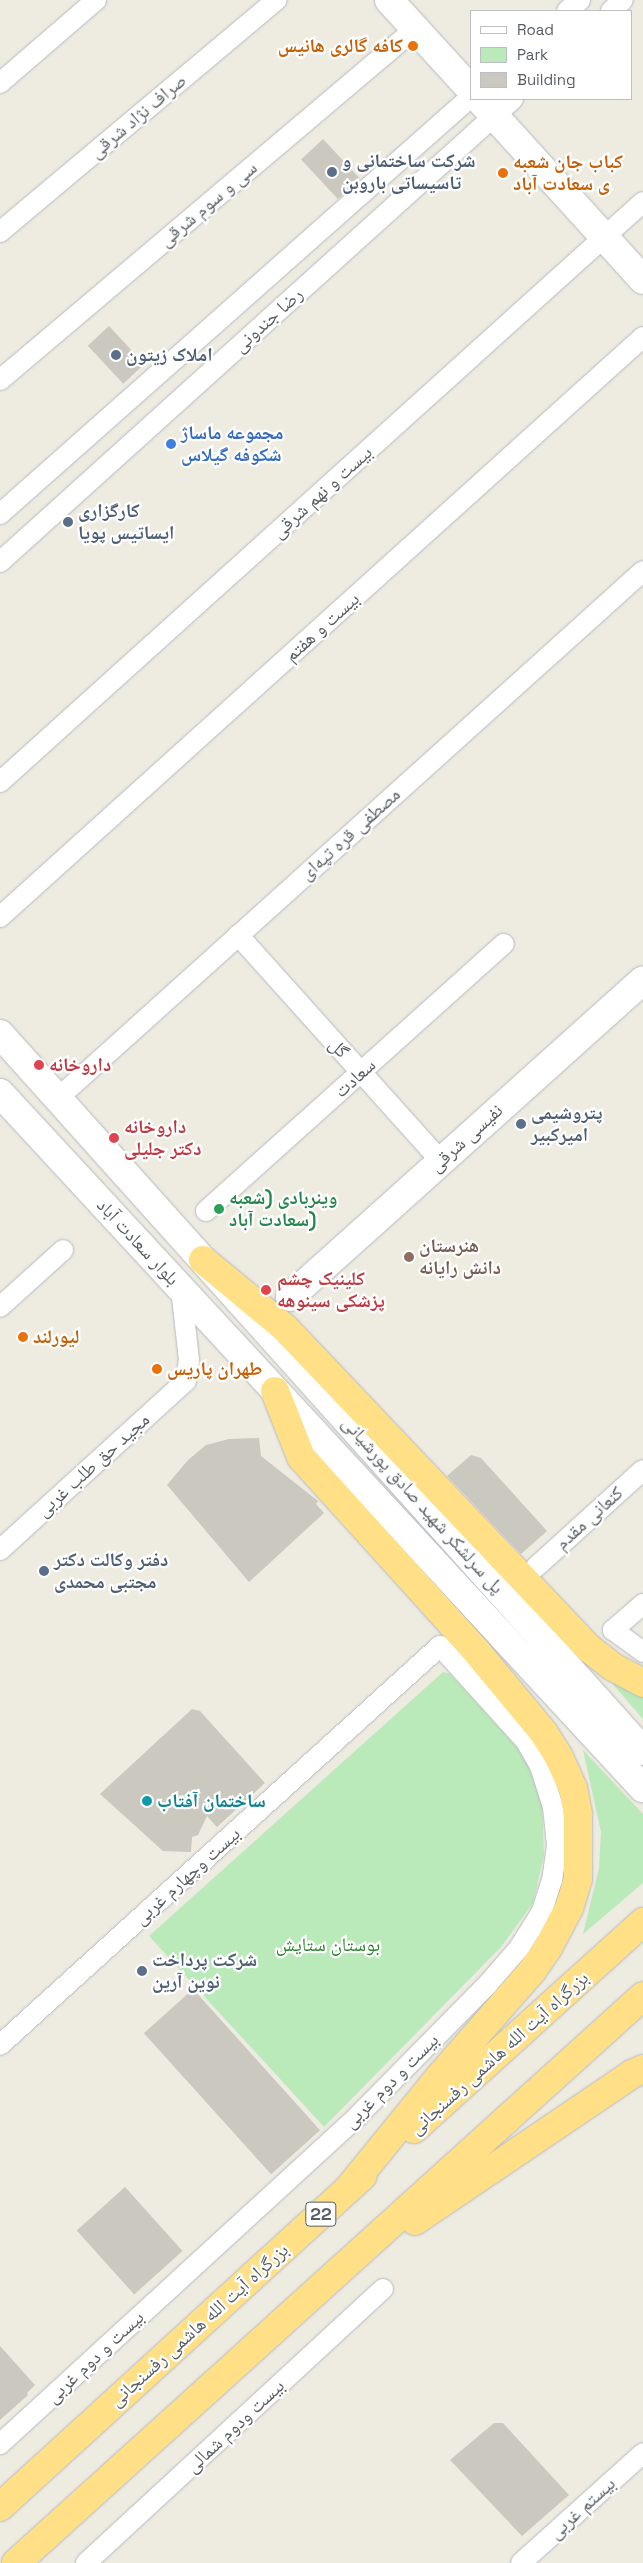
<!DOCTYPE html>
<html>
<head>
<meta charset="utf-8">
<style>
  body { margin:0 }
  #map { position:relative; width:643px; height:2563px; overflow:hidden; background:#eeebe1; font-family:"Space Grotesk","Noto Naskh Arabic",sans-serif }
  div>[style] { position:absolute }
  .green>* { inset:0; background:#bae9ba }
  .building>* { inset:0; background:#cbc8c0; transform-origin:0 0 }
  .roads { filter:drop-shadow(0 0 1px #b6babf) drop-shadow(0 0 1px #b6babf) }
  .street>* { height:20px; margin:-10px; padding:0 10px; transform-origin:10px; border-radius:10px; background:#fff }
  .secondary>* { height:28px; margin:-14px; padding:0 14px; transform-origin:14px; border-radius:14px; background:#fff }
  .highway>* { height:28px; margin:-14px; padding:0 14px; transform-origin:14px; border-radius:14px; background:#ffe087 }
  .dots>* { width:14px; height:14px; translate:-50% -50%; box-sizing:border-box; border:2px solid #fff; border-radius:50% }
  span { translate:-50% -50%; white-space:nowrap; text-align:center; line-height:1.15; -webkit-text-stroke:4.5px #fff; paint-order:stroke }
  .shield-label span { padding:1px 4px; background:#fff; border:1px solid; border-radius:4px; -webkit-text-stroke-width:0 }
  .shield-label { font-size:18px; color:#595e63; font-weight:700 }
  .food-label { font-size:19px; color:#c56008; font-weight:700 }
  .right { translate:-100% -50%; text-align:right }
  .left { translate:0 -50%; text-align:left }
  .street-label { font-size:19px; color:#595e63 }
  .service-label { font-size:19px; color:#4e5e75; font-weight:700 }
  .shop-label { font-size:19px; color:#366cbe; font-weight:700 }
  .health-label { font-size:19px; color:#be3a42; font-weight:700 }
  .leisure-label { font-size:19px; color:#27864d; font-weight:700 }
  .education-label { font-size:19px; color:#785e54; font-weight:700 }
  .culture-label { font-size:19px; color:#0d838f; font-weight:700 }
  .park-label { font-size:19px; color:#2b822f }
  .legend { position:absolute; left:470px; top:10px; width:162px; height:90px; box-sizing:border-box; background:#fff; border:1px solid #bdbfc1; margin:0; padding:6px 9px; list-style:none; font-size:15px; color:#595e63 }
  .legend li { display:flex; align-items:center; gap:10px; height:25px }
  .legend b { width:25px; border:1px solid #bdbfc1 }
</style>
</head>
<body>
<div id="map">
  <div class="green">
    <div style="clip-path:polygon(443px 1672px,450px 1674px,524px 1755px,542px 1803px,544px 1855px,533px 1903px,501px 1947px,324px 2127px,149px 1936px)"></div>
    <div style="clip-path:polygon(610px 1681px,643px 1698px,643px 1719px)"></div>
    <div style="clip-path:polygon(583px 1750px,643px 1814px,643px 1883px,583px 1934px,599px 1868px,601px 1832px)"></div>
  </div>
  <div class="building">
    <div style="left:323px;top:139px;width:54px;height:30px;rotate:47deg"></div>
    <div style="left:109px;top:326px;width:52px;height:29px;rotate:47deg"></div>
    <div style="clip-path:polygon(259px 1438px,261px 1456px,318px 1501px,316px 1504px,324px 1513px,249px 1582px,167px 1485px,188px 1460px,206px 1445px,229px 1439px)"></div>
    <div style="clip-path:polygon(471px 1455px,481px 1458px,547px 1531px,521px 1554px,447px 1476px)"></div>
    <div style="clip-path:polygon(192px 1709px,200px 1711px,265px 1783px,217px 1827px,207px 1816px,198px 1835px,192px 1837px,191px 1852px,163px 1851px,100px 1794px)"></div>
    <div style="left:193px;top:1989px;width:190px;height:66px;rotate:48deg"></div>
    <div style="left:125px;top:2187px;width:86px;height:65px;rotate:48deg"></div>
    <div style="clip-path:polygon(0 2346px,35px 2385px,27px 2393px,28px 2395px,0 2420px)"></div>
    <div style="clip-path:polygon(494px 2423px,503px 2423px,569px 2495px,522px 2536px,450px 2460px)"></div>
  </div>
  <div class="roads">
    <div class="street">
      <div style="left:567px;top:11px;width:17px;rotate:-40deg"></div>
      <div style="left:611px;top:11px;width:16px;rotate:-43deg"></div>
      <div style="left:0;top:83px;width:127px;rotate:-40.8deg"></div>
      <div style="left:0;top:232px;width:361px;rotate:-40deg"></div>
      <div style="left:0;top:380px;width:544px;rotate:-40.22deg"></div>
      <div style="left:0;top:514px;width:630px;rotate:-41.53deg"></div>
      <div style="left:0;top:562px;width:691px;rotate:-42.07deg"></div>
      <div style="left:0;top:782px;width:866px;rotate:-42.05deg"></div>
      <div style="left:0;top:917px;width:866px;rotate:-42.05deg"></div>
      <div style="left:238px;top:935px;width:304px;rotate:48.1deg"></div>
      <div style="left:58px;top:1098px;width:787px;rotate:-42.01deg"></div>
      <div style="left:206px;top:1211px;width:400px;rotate:-41.9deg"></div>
      <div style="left:0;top:1307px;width:85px;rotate:-42.1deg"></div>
      <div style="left:0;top:1550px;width:251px;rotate:-42.3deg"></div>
      <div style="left:186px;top:1381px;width:21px;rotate:-82deg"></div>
      <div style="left:189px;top:1360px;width:71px;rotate:-96.4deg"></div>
      <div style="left:536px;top:1567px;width:144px;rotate:-42.2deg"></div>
      <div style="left:643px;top:1604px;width:40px;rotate:139deg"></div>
      <div style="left:613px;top:1630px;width:37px;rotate:36deg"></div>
      <div style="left:0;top:2045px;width:594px;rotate:-42.2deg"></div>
      <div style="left:440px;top:1646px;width:127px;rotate:47.9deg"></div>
      <div style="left:525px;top:1740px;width:30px;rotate:60deg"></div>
      <div style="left:540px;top:1766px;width:43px;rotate:72.4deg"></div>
      <div style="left:553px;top:1807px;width:39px;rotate:84deg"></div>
      <div style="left:557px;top:1846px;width:34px;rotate:98deg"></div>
      <div style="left:552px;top:1880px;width:35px;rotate:108deg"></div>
      <div style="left:541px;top:1913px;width:40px;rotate:122deg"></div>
      <div style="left:520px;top:1947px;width:49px;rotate:130.9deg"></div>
      <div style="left:488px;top:1984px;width:185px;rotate:134.6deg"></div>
      <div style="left:358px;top:2116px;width:486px;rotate:137.5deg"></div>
      <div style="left:86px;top:2563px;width:404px;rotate:-42.7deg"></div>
      <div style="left:521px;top:2563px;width:164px;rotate:-42deg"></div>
    </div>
    <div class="secondary">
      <div style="left:389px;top:0;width:123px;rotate:47.6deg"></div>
      <div style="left:479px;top:99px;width:244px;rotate:47.8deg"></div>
      <div style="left:0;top:1034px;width:963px;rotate:48.11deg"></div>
      <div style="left:0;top:1093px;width:947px;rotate:47.23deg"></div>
      <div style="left:290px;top:1297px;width:474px;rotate:-41.9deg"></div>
    </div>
    <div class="highway">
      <div style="left:203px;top:1260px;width:107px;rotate:39.7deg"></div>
      <div style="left:285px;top:1328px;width:443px;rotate:46.5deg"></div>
      <div style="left:590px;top:1649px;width:29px;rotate:38deg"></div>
      <div style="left:613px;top:1667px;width:34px;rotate:28deg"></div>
      <div style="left:275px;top:1391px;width:71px;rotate:68.5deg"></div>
      <div style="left:301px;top:1457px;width:263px;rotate:47.9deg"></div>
      <div style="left:477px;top:1652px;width:105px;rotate:50.4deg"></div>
      <div style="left:544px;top:1733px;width:28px;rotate:58deg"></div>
      <div style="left:559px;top:1757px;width:34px;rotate:66deg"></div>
      <div style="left:573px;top:1788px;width:26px;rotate:79deg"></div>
      <div style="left:578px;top:1814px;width:65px;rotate:90deg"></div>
      <div style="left:578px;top:1879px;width:30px;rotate:107deg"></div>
      <div style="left:569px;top:1908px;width:45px;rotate:117.7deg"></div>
      <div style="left:548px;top:1948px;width:28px;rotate:125deg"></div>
      <div style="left:532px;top:1971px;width:138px;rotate:131.2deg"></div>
      <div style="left:441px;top:2075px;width:147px;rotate:129.2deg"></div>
      <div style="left:414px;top:2129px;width:309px;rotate:-42.1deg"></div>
      <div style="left:415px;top:2221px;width:262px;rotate:-34.1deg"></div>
      <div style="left:632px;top:2074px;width:12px;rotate:-24deg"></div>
      <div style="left:0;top:2507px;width:491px;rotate:-42.4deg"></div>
      <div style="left:16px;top:2563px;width:845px;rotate:-42.12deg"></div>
    </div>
  </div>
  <div class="dots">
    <div style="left:413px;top:46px;background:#e8710a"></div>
    <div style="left:332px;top:172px;background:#5c6f8a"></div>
    <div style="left:503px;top:173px;background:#e8710a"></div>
    <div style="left:116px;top:355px;background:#5c6f8a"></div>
    <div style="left:171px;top:444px;background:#3f7fe0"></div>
    <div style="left:68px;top:522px;background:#5c6f8a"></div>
    <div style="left:39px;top:1065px;background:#e0444e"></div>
    <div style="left:521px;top:1124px;background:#5c6f8a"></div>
    <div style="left:114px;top:1138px;background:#e0444e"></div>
    <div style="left:219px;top:1209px;background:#2e9e5b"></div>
    <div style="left:409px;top:1257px;background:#8d6e63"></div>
    <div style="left:266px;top:1290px;background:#e0444e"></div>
    <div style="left:23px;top:1337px;background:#e8710a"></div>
    <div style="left:157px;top:1369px;background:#e8710a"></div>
    <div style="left:44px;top:1571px;background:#5c6f8a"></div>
    <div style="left:147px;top:1801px;background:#0f9aa8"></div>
    <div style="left:142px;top:1971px;background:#5c6f8a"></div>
  </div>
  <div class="shield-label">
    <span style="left:321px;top:2214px">22</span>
  </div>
  <div class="food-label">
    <span class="right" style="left:403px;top:46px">کافه گالری هانیس</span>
    <span class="left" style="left:513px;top:173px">کباب جان شعبه<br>ی سعادت آباد</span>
    <span class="left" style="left:33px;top:1337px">لیورلند</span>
    <span class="left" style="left:167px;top:1369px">طهران پاریس</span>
  </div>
  <div class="street-label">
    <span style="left:138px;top:116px;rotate:-40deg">صراف‌ نژاد شرقی</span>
    <span style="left:208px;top:204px;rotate:-40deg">سی و سوم شرقی</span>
    <span style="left:268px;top:320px;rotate:-42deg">رضا جندونی</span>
    <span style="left:322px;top:492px;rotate:-42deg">بیست و نهم شرقی</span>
    <span style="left:322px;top:627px;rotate:-42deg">بیست و هفتم</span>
    <span style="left:350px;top:834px;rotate:-42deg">مصطفی قره تپه‌ای</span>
    <span style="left:339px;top:1048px;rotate:48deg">گل</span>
    <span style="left:355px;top:1078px;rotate:-42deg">سعادت</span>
    <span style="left:466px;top:1138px;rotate:-42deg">نفیسی شرقی</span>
    <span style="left:138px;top:1242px;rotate:47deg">بلوار سعادت آباد</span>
    <span style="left:93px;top:1465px;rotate:-42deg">مجید حق طلب غربی</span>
    <span style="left:423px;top:1505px;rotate:48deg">پل سرلشکر شهید صادق پورشیانی</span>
    <span style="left:589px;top:1518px;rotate:-42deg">کنعانی مقدم</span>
    <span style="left:187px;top:1876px;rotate:-42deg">بیست وچهارم غربی</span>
    <span style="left:499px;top:2053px;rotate:-42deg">بزرگراه آیت الله هاشمی رفسنجانی</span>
    <span style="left:391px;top:2081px;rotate:-45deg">بیست و دوم غربی</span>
    <span style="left:199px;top:2325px;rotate:-42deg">بزرگراه آیت الله هاشمی رفسنجانی</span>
    <span style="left:95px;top:2357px;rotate:-43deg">بیست و دوم غربی</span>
    <span style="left:235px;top:2426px;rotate:-43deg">بیست ودوم شمالی</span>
    <span style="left:582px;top:2508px;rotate:-42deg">بیستم غربی</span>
  </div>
  <div class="service-label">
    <span class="left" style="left:342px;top:172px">شرکت ساختمانی و<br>تاسیساتی باروبن</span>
    <span class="left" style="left:126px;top:355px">املاک زیتون</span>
    <span class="left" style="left:78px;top:522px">کارگزاری<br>ایساتیس پویا</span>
    <span class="left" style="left:531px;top:1124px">پتروشیمی<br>امیرکبیر</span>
    <span class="left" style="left:54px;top:1571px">دفتر وکالت دکتر<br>مجتبی محمدی</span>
    <span class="left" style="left:152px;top:1971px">شرکت پرداخت<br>نوین آرین</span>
  </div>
  <div class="shop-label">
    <span class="left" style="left:181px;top:444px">مجموعه ماساژ<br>شکوفه گیلاس</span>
  </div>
  <div class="health-label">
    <span class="left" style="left:49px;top:1065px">داروخانه</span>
    <span class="left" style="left:124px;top:1138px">داروخانه<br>دکتر جلیلی</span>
    <span class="left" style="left:277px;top:1290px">کلینیک چشم<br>پزشکی سینوهه</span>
  </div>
  <div class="leisure-label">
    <span class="left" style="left:229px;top:1209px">وینربادی (شعبه<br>سعادت آباد)</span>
  </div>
  <div class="education-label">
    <span class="left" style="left:419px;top:1257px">هنرستان<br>دانش رایانه</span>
  </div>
  <div class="culture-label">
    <span class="left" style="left:157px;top:1801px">ساختمان آفتاب</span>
  </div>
  <div class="park-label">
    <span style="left:328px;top:1945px">بوستان ستایش</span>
  </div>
  <ul class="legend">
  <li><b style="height:6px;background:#fff"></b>Road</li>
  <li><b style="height:14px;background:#bae9ba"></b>Park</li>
  <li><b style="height:14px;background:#cbc8c0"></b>Building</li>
  </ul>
</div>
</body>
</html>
